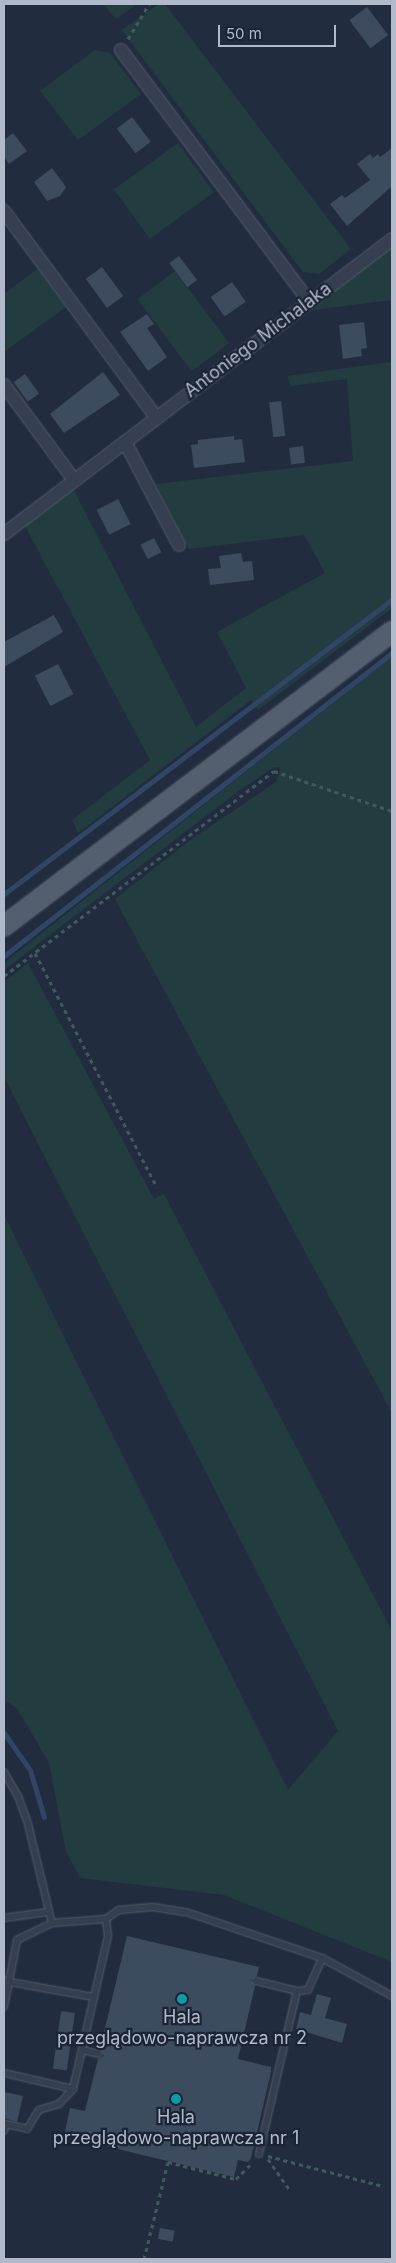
<!DOCTYPE html>
<html>
<head>
<meta charset="utf-8">
<style>
  body { margin:0 }
  #map { position:relative; width:396px; height:2263px; overflow:hidden; background:#212d3f; font-family:Inter,sans-serif }
  div>[style] { position:absolute }
  .green>* { inset:0; background:#233c40; transform-origin:0 0 }
  .stream>* { height:5px; margin:-2.5px; padding:0 2.5px; transform-origin:2.5px; border-radius:2.5px; background:#314566 }
  .building>* { inset:0; background:#3d4b5f; transform-origin:0 0 }
  .path>* { height:3px; margin-top:-1.5px; transform-origin:0; background:repeating-linear-gradient(90deg,#41595d 0 4px,transparent 0 8px) }
  .roads { filter:drop-shadow(0 0 1px #535d6d) drop-shadow(0 0 1px #535d6d) }
  .service>* { height:6px; margin:-3px; padding:0 3px; transform-origin:3px; border-radius:3px; background:#353f4f }
  .minor>* { height:12px; margin:-6px; padding:0 6px; transform-origin:6px; border-radius:6px; background:#353f4f }
  .primary>* { height:20px; margin:-10px; padding:0 10px; transform-origin:10px; border-radius:10px; background:#535e6f }
  .dots>* { width:14px; height:14px; translate:-50% -50%; box-sizing:border-box; border:2px solid #1a2434; border-radius:50% }
  span { translate:-50% -50%; white-space:nowrap; text-align:center; line-height:1.15; -webkit-text-stroke:4.5px #1a2434; paint-order:stroke }
  .street-label { font-size:18px; color:#b1baca }
  .poi-label { font-size:18px; color:#b1baca }
  .frame { position:absolute; inset:0; border:5px solid #b1baca; pointer-events:none }
  .scale { position:absolute; left:218px; top:25px; width:118px; height:22px; box-sizing:border-box; border:2px solid #b1baca; border-top:0; padding-left:6px; font-size:15px; line-height:18px; white-space:nowrap; color:#b1baca; -webkit-text-stroke:4px #1a2434; paint-order:stroke }
</style>
</head>
<body>
<div id="map">
  <div class="green">
    <div style="clip-path:polygon(103px 4px,137px 4px,116px 19px)"></div>
    <div style="clip-path:polygon(159px 4px,165px 4px,351px 249px,319px 274px,303px 272px,122px 30px)"></div>
    <div style="clip-path:polygon(95px 50px,110px 53px,141px 94px,78px 140px,40px 91px)"></div>
    <div style="left:178px;top:143px;width:61px;height:79px;rotate:54deg"></div>
    <div style="clip-path:polygon(392px 246px,392px 300px,306px 311px)"></div>
    <div style="clip-path:polygon(37px 269px,66px 307px,4px 352px,4px 294px)"></div>
    <div style="left:175px;top:271px;width:90px;height:47px;rotate:53deg"></div>
    <div style="clip-path:polygon(392px 362px,392px 608px,258px 710px,251px 700px,78px 833px,72px 820px,150px 760px,25px 526px,73px 489px,196px 727px,246px 688px,217px 632px,325px 573px,304px 535px,189px 549px,156px 484px,353px 461px,347px 379px,291px 386px,287px 376px)"></div>
    <div style="clip-path:polygon(392px 656px,392px 1413px,115px 899px,193px 838px,276px 782px,281px 767px,274px 767px,240px 790px,4px 970px,4px 963px)"></div>
    <div style="clip-path:polygon(28px 963px,154px 1199px,164px 1194px,392px 1631px,392px 1962px,224px 1895px,80px 1878px,66px 1852px,49px 1763px,17px 1708px,4px 1700px,4px 1215px,288px 1790px,338px 1731px,4px 1077px,4px 982px)"></div>
  </div>
  <div class="stream">
    <div style="left:4px;top:894px;width:487px;rotate:-37.2deg"></div>
    <div style="left:4px;top:956px;width:492px;rotate:-38deg"></div>
    <div style="left:4px;top:1733px;width:45px;rotate:54.9deg"></div>
    <div style="left:30px;top:1770px;width:49px;rotate:73.4deg"></div>
  </div>
  <div class="building">
    <div style="left:367px;top:7px;width:35px;height:22px;rotate:53deg"></div>
    <div style="left:132px;top:117px;width:31px;height:19px;rotate:53deg"></div>
    <div style="clip-path:polygon(13px 133px,27px 151px,9px 164px,4px 157px,4px 140px)"></div>
    <div style="clip-path:polygon(392px 148px,392px 186px,347px 226px,330px 204px,342px 195px,345px 198px,370px 180px,357px 164px,370px 154px,373px 158px,378px 154px,380px 157px)"></div>
    <div style="clip-path:polygon(52px 168px,66px 187px,60px 196px,47px 201px,34px 182px)"></div>
    <div style="left:179px;top:256px;width:30px;height:12px;rotate:53deg"></div>
    <div style="left:102px;top:267px;width:36px;height:20px;rotate:54deg"></div>
    <div style="left:232px;top:282px;width:24px;height:26px;rotate:55deg"></div>
    <div style="clip-path:polygon(147px 314px,154px 324px,147px 328px,167px 357px,148px 371px,120px 332px)"></div>
    <div style="clip-path:polygon(364px 322px,367px 348px,361px 349px,362px 356px,343px 359px,339px 325px)"></div>
    <div style="clip-path:polygon(103px 372px,120px 395px,64px 433px,50px 414px)"></div>
    <div style="left:25px;top:374px;width:24px;height:14px;rotate:54deg"></div>
    <div style="left:281px;top:401px;width:35px;height:12px;rotate:83deg"></div>
    <div style="clip-path:polygon(234px 436px,234px 440px,242px 439px,245px 462px,194px 468px,191px 445px,198px 444px,198px 440px)"></div>
    <div style="left:303px;top:446px;width:17px;height:14px;rotate:83deg"></div>
    <div style="left:118px;top:499px;width:28px;height:24px;rotate:63deg"></div>
    <div style="left:154px;top:538px;width:16px;height:15px;rotate:63deg"></div>
    <div style="clip-path:polygon(241px 553px,243px 562px,252px 561px,254px 580px,210px 585px,208px 569px,221px 568px,219px 556px)"></div>
    <div style="clip-path:polygon(54px 615px,63px 632px,4px 667px,4px 642px)"></div>
    <div style="left:58px;top:664px;width:34px;height:26px;rotate:63deg"></div>
    <div style="clip-path:polygon(127px 1936px,259px 1967px,257px 1976px,251px 1980px,255px 1986px,238px 2059px,271px 2067px,271px 2072px,251px 2158px,248px 2162px,238px 2160px,234px 2177px,64px 2136px,70px 2108px,85px 2111px,98px 2059px,104px 2056px,100px 2049px)"></div>
    <div style="clip-path:polygon(317px 1994px,331px 1998px,325px 2018px,347px 2024px,342px 2043px,296px 2029px,300px 2012px,311px 2015px)"></div>
    <div style="left:61px;top:2011px;width:14px;height:58px;rotate:8deg"></div>
    <div style="clip-path:polygon(4px 2092px,23px 2096px,17px 2122px,4px 2118px)"></div>
    <div style="left:160px;top:2228px;width:15px;height:11px;rotate:11deg"></div>
  </div>
  <div class="path">
    <div style="left:128px;top:39px;width:41px;rotate:-59deg"></div>
    <div style="left:35px;top:953px;width:264px;rotate:62.5deg"></div>
    <div style="left:4px;top:976px;width:339px;rotate:-37.2deg"></div>
    <div style="left:274px;top:771px;width:125px;rotate:18.7deg"></div>
    <div style="left:268px;top:2156px;width:119px;rotate:14.6deg"></div>
    <div style="left:268px;top:2159px;width:39px;rotate:55deg"></div>
    <div style="left:168px;top:2162px;width:70px;rotate:14deg"></div>
    <div style="left:236px;top:2179px;width:24px;rotate:-45deg"></div>
    <div style="left:144px;top:2259px;width:100px;rotate:-76.1deg"></div>
  </div>
  <div class="roads">
    <div class="service">
      <div style="left:4px;top:1772px;width:28px;rotate:60deg"></div>
      <div style="left:18px;top:1796px;width:30px;rotate:70deg"></div>
      <div style="left:28px;top:1824px;width:102px;rotate:76.4deg"></div>
      <div style="left:4px;top:1918px;width:44px;rotate:-7.8deg"></div>
      <div style="left:4px;top:1981px;width:91px;rotate:10.1deg"></div>
      <div style="left:94px;top:1997px;width:94px;rotate:102.9deg"></div>
      <div style="left:73px;top:2089px;width:71px;rotate:-166.9deg"></div>
      <div style="left:256px;top:1981px;width:42px;rotate:13.7deg"></div>
      <div style="left:297px;top:1991px;width:11px;rotate:-5deg"></div>
      <div style="left:308px;top:1990px;width:35px;rotate:-66deg"></div>
      <div style="left:94px;top:1997px;width:63px;rotate:-77.1deg"></div>
      <div style="left:108px;top:1936px;width:17px;rotate:-97deg"></div>
      <div style="left:4px;top:2007px;width:68px;rotate:-79deg"></div>
      <div style="left:17px;top:1940px;width:39px;rotate:-26deg"></div>
      <div style="left:52px;top:1923px;width:54px;rotate:-4.2deg"></div>
      <div style="left:106px;top:1919px;width:16px;rotate:-35deg"></div>
      <div style="left:119px;top:1910px;width:34px;rotate:-5deg"></div>
      <div style="left:153px;top:1907px;width:33px;rotate:9deg"></div>
      <div style="left:186px;top:1912px;width:144px;rotate:18.7deg"></div>
      <div style="left:322px;top:1958px;width:80px;rotate:28.5deg"></div>
      <div style="left:82px;top:2050px;width:17px;rotate:13deg"></div>
      <div style="left:4px;top:2131px;width:7px;rotate:-74deg"></div>
      <div style="left:6px;top:2124px;width:22px;rotate:13deg"></div>
      <div style="left:27px;top:2129px;width:22px;rotate:-58deg"></div>
      <div style="left:39px;top:2110px;width:21px;rotate:-17deg"></div>
      <div style="left:59px;top:2104px;width:21px;rotate:-47deg"></div>
      <div style="left:259px;top:2154px;width:167px;rotate:-76.9deg"></div>
    </div>
    <div class="minor">
      <div style="left:121px;top:50px;width:314px;rotate:53.2deg"></div>
      <div style="left:4px;top:211px;width:256px;rotate:53.6deg"></div>
      <div style="left:4px;top:385px;width:118px;rotate:53.6deg"></div>
      <div style="left:125px;top:442px;width:116px;rotate:62.3deg"></div>
      <div style="left:4px;top:534px;width:487px;rotate:-37.2deg"></div>
    </div>
    <div class="primary">
      <div style="left:4px;top:926px;width:487px;rotate:-37.2deg"></div>
    </div>
  </div>
  <div class="dots">
    <div style="left:182px;top:1999px;background:#0f9aa8"></div>
    <div style="left:176px;top:2099px;background:#0f9aa8"></div>
  </div>
  <div class="street-label">
    <span style="left:258px;top:340px;rotate:-37deg">Antoniego Michalaka</span>
  </div>
  <div class="poi-label">
    <span style="left:182px;top:2028px">Hala<br>przeglądowo-naprawcza nr 2</span>
    <span style="left:176px;top:2128px">Hala<br>przeglądowo-naprawcza nr 1</span>
  </div>
  <div class="frame"></div>
  <div class="scale">50 m</div>
</div>
</body>
</html>
